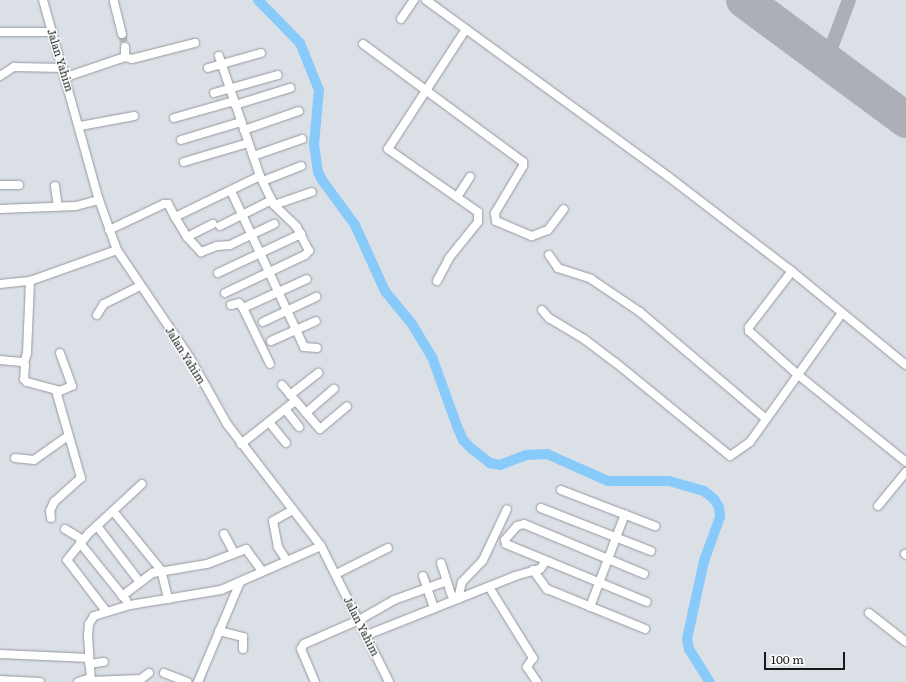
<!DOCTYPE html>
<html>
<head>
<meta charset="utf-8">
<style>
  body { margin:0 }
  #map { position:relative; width:906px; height:682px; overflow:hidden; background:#dbdfe6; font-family:Literata,serif }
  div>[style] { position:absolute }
  .river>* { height:10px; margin:-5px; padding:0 5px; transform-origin:5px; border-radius:5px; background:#88cafa }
  .taxiway>* { height:14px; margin:-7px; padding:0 7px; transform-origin:7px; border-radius:7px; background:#acafb5 }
  .runway>* { height:36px; margin:-18px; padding:0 18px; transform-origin:18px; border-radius:18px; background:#acafb5 }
  .minor-tunnel>* { height:8px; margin-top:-4px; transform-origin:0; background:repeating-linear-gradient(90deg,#b4b7bd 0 8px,transparent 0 12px) }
  .roads { filter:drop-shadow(0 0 1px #94989e) drop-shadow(0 0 1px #94989e) }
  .minor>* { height:8px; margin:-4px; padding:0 4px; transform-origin:4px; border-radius:4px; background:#fff }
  span { translate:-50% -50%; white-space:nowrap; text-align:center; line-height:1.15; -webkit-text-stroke:3px #fff; paint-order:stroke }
  .street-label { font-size:11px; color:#17191b }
  .scale { position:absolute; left:764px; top:652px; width:81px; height:18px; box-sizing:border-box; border:2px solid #17191b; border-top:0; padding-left:5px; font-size:12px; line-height:14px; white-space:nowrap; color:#17191b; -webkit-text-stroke:3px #fff; paint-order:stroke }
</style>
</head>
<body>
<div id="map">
  <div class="river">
    <div style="left:258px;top:0;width:60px;rotate:45.7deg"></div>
    <div style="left:300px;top:43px;width:51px;rotate:68deg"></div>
    <div style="left:319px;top:90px;width:54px;rotate:95.3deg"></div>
    <div style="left:314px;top:144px;width:28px;rotate:82deg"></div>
    <div style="left:318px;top:172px;width:9px;rotate:63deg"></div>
    <div style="left:322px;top:180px;width:56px;rotate:53.7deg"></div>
    <div style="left:355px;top:225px;width:72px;rotate:65.6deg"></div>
    <div style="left:385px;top:291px;width:43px;rotate:50.7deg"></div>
    <div style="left:412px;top:324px;width:39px;rotate:59deg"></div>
    <div style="left:432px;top:357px;width:73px;rotate:70.1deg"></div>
    <div style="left:457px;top:426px;width:15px;rotate:67deg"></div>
    <div style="left:463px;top:440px;width:13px;rotate:45deg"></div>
    <div style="left:472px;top:449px;width:23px;rotate:38deg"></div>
    <div style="left:490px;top:463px;width:10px;rotate:11deg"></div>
    <div style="left:500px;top:465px;width:28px;rotate:-21deg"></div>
    <div style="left:526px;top:455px;width:21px;rotate:-3deg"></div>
    <div style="left:547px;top:454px;width:67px;rotate:23.9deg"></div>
    <div style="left:608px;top:481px;width:61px"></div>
    <div style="left:669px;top:481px;width:36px;rotate:16deg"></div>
    <div style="left:704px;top:491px;width:13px;rotate:39deg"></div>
    <div style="left:714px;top:499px;width:9px;rotate:58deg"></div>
    <div style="left:719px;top:507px;width:10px;rotate:84deg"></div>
    <div style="left:720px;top:517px;width:47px;rotate:110deg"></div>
    <div style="left:704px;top:561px;width:80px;rotate:102.3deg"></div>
    <div style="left:687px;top:639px;width:10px;rotate:79deg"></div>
    <div style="left:689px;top:649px;width:39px;rotate:58deg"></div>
  </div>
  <div class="taxiway">
    <div style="left:804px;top:44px;width:16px;rotate:22deg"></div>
    <div style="left:819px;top:50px;width:14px;rotate:-25deg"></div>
    <div style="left:843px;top:73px;width:14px;rotate:-135deg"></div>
    <div style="left:833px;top:63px;width:12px;rotate:-104deg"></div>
    <div style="left:830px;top:51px;width:54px;rotate:-69.6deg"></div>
  </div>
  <div class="runway">
    <div style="left:744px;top:0;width:202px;rotate:36.5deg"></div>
  </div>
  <div class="minor-tunnel">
    <div style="left:122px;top:34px;width:13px;rotate:77deg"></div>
  </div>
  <div class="roads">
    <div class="minor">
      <div style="left:43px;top:0;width:208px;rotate:74.4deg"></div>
      <div style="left:99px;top:200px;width:53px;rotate:70.2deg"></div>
      <div style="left:117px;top:250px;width:130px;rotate:55.9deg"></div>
      <div style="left:190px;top:358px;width:76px;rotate:60.7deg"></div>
      <div style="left:227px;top:424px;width:154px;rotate:52.4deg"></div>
      <div style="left:321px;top:546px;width:152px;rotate:63.4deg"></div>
      <div style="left:426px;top:0;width:301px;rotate:36.1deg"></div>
      <div style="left:669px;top:177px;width:153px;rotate:37.5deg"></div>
      <div style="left:790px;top:270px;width:150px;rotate:39.3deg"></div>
      <div style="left:114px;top:2px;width:33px;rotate:76deg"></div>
      <div style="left:401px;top:19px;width:23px;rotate:-56deg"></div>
      <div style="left:0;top:32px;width:53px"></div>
      <div style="left:363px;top:44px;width:199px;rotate:36.4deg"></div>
      <div style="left:523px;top:162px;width:4px;rotate:90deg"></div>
      <div style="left:523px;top:166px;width:55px;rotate:120.8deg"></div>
      <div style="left:495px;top:213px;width:8px;rotate:83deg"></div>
      <div style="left:496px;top:221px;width:39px;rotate:23deg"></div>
      <div style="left:532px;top:236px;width:17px;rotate:-21deg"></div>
      <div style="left:548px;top:230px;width:26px;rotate:-53deg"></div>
      <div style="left:125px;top:57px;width:7px;rotate:16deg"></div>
      <div style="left:132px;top:59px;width:65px;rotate:-14.3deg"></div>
      <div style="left:208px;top:68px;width:55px;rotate:-15.8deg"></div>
      <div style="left:0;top:76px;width:17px;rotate:-33deg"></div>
      <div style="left:14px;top:67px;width:49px;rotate:1.2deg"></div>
      <div style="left:66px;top:77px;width:62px;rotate:-18.7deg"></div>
      <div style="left:125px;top:57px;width:10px;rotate:-90deg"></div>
      <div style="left:214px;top:93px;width:66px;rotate:-15.7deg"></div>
      <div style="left:235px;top:105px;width:58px;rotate:-17.2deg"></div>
      <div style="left:174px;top:118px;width:62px;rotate:-15.8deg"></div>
      <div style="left:80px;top:126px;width:55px;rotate:-10.5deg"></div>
      <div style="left:244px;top:130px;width:58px;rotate:-19.1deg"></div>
      <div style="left:181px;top:140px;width:63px;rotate:-16.7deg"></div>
      <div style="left:253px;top:156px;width:52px;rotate:-19.1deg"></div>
      <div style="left:184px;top:162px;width:67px;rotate:-16.5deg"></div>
      <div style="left:263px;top:181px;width:41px;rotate:-21.5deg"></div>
      <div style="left:0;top:185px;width:19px"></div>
      <div style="left:55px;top:186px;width:21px;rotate:82deg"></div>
      <div style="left:231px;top:191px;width:172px;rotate:64.9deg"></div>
      <div style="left:304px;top:347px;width:13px;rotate:4deg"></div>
      <div style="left:457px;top:197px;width:24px;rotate:-57deg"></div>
      <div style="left:274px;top:205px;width:40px;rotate:-18.9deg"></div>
      <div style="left:0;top:209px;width:76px;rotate:-2.3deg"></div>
      <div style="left:76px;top:206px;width:24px;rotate:-15deg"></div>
      <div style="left:175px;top:217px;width:23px;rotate:59deg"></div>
      <div style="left:187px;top:237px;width:21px;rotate:47deg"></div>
      <div style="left:201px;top:252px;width:17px;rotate:-21deg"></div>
      <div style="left:217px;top:246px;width:13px;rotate:-4deg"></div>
      <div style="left:230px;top:245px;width:49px;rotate:-25.5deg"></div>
      <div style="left:220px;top:226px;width:58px;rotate:-26.6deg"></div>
      <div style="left:109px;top:230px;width:61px;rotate:-25.3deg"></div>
      <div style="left:164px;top:204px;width:4px"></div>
      <div style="left:168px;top:204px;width:15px;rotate:62deg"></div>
      <div style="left:175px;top:217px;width:94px;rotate:-25.8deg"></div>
      <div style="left:260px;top:176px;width:127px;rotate:-108.9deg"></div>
      <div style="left:187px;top:237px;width:29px;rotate:-27deg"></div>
      <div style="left:549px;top:255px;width:16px;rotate:55deg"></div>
      <div style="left:558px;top:268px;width:35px;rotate:18deg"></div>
      <div style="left:591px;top:279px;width:59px;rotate:34deg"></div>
      <div style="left:640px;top:312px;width:165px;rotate:40.3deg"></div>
      <div style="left:792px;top:271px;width:71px;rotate:127.5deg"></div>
      <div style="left:749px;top:327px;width:4px;rotate:90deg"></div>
      <div style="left:749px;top:331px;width:64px;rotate:41.9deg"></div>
      <div style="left:797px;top:374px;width:140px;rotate:38.9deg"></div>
      <div style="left:218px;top:273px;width:92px;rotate:-25.2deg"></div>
      <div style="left:437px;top:281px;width:26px;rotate:-62deg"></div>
      <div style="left:449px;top:258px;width:46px;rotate:-51.1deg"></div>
      <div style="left:478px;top:222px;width:10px;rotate:-90deg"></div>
      <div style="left:478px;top:212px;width:110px;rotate:-145deg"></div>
      <div style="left:388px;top:149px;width:143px;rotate:-57deg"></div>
      <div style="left:0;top:284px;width:30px;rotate:-6deg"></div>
      <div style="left:30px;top:281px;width:92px;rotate:-19.6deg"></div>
      <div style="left:225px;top:293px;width:89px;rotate:-25.4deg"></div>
      <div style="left:305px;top:255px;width:6px;rotate:-45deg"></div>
      <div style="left:309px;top:251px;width:27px;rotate:-117deg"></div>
      <div style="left:297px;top:227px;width:32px;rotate:-136deg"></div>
      <div style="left:274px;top:205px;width:32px;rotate:-116deg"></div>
      <div style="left:231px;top:305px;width:8px;rotate:-14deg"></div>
      <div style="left:239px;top:303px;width:6px;rotate:51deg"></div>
      <div style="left:243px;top:308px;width:62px;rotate:64.3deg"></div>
      <div style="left:243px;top:308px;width:70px;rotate:-24.4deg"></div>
      <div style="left:542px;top:310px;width:11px;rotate:49deg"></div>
      <div style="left:549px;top:318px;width:41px;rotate:31deg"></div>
      <div style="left:584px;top:339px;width:40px;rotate:37deg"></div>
      <div style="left:616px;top:363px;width:147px;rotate:39.2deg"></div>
      <div style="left:730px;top:456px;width:24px;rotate:-35deg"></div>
      <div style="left:750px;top:442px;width:158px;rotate:-54.5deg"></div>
      <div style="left:97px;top:315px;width:13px;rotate:-58deg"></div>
      <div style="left:104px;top:304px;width:40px;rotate:-26.6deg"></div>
      <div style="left:263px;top:322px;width:59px;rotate:-25.3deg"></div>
      <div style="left:271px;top:341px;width:49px;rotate:-24deg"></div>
      <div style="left:0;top:360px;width:22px;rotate:5deg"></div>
      <div style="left:22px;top:362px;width:4px;rotate:45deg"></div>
      <div style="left:25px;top:365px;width:14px;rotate:94deg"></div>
      <div style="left:24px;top:379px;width:4px;rotate:45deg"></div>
      <div style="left:27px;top:382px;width:34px;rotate:15deg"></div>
      <div style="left:60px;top:391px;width:13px;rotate:-23deg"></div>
      <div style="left:72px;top:386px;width:35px;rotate:-110deg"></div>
      <div style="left:24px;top:363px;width:10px;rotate:-73deg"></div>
      <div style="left:27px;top:353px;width:72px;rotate:-87.6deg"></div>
      <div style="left:282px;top:385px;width:58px;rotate:49.2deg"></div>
      <div style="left:320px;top:429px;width:35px;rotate:-40deg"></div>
      <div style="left:290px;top:395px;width:36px;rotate:-38deg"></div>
      <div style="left:285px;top:409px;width:23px;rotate:52deg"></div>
      <div style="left:306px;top:413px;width:37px;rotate:-41deg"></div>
      <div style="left:269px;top:422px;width:27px;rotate:51deg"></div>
      <div style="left:241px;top:444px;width:69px;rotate:-38.5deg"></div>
      <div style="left:15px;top:458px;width:19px;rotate:6deg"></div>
      <div style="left:34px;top:460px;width:42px;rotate:-35.2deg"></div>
      <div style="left:561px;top:490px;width:101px;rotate:21deg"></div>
      <div style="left:878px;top:506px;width:44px;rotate:-50.5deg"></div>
      <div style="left:541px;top:508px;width:118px;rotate:21.4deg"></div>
      <div style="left:113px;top:511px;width:76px;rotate:50.9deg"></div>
      <div style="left:161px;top:570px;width:30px;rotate:76deg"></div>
      <div style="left:51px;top:518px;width:7px;rotate:-98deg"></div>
      <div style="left:50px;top:511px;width:10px;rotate:-66deg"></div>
      <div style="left:54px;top:502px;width:36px;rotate:-42deg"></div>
      <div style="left:81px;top:478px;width:91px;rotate:-106deg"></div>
      <div style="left:97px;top:526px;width:69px;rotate:52.6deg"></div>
      <div style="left:65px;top:529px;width:21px;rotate:31deg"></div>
      <div style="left:224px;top:534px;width:21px;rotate:62deg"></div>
      <div style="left:80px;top:543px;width:73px;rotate:51.1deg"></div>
      <div style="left:905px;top:554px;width:1px;rotate:45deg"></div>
      <div style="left:287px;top:561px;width:17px;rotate:-123deg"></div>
      <div style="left:278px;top:547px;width:26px;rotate:-101deg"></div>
      <div style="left:273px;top:521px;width:23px;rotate:-29deg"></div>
      <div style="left:441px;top:563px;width:33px;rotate:72deg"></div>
      <div style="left:533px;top:570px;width:24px;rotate:54deg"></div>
      <div style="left:547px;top:589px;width:106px;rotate:22.2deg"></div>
      <div style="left:336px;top:574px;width:58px;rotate:-26.6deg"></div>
      <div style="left:644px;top:574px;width:130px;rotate:-157.4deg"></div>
      <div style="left:524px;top:524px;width:7px;rotate:164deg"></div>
      <div style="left:517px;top:526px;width:18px;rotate:131deg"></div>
      <div style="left:505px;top:540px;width:4px;rotate:76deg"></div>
      <div style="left:506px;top:544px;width:152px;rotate:22.4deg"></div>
      <div style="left:423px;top:576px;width:34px;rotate:71deg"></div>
      <div style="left:489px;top:587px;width:84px;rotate:58.2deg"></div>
      <div style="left:533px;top:658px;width:11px;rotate:124deg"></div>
      <div style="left:527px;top:667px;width:18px;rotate:56deg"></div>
      <div style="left:122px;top:596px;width:39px;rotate:-37deg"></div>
      <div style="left:153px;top:573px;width:55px;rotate:-9.5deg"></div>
      <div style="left:207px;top:564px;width:42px;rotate:-21deg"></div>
      <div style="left:246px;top:549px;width:27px;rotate:54deg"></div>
      <div style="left:458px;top:599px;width:17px;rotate:-77deg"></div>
      <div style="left:462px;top:582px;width:30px;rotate:-46deg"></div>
      <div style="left:483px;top:560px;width:56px;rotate:-64.8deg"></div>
      <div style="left:590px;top:607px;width:99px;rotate:-69.4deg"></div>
      <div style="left:106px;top:611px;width:64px;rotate:-127.4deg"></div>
      <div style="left:67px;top:560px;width:35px;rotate:-51deg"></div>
      <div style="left:89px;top:533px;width:72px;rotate:-42.8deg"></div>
      <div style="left:869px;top:613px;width:47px;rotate:38.1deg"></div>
      <div style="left:219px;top:631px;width:25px;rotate:14deg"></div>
      <div style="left:243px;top:637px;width:12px;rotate:90deg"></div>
      <div style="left:367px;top:635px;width:159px;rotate:-21.7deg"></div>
      <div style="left:515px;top:576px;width:26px;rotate:-16deg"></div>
      <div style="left:540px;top:569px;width:10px;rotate:-53deg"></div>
      <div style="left:0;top:654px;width:89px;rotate:2.6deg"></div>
      <div style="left:89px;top:664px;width:15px;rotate:-8deg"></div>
      <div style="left:164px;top:673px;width:25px;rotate:21deg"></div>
      <div style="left:0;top:680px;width:40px;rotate:2.9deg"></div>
      <div style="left:91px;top:681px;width:50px;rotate:-2.3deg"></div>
      <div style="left:141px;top:679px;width:10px;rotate:-37deg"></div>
      <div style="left:78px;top:682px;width:13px;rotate:-18deg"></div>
      <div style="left:91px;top:682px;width:47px;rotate:-93.7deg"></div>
      <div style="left:88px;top:635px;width:11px;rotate:-85deg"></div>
      <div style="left:89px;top:624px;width:9px;rotate:-58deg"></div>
      <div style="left:94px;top:616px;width:38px;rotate:-17deg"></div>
      <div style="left:130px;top:605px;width:92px;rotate:-9.4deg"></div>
      <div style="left:221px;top:590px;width:109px;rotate:-23.7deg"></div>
      <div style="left:198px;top:682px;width:108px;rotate:-67.2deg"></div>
      <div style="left:315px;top:682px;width:36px;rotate:-113deg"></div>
      <div style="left:301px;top:649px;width:6px;rotate:-59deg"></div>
      <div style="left:304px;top:644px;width:60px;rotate:-23.6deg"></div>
      <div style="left:359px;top:620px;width:40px;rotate:-29.7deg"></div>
      <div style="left:394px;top:600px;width:56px;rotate:-19.7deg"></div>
    </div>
  </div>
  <div class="street-label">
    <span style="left:61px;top:60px;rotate:73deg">Jalan Yahim</span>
    <span style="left:186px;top:355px;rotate:58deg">Jalan Yahim</span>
    <span style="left:362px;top:626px;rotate:63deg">Jalan Yahim</span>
  </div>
  <div class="scale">100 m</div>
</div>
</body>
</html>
